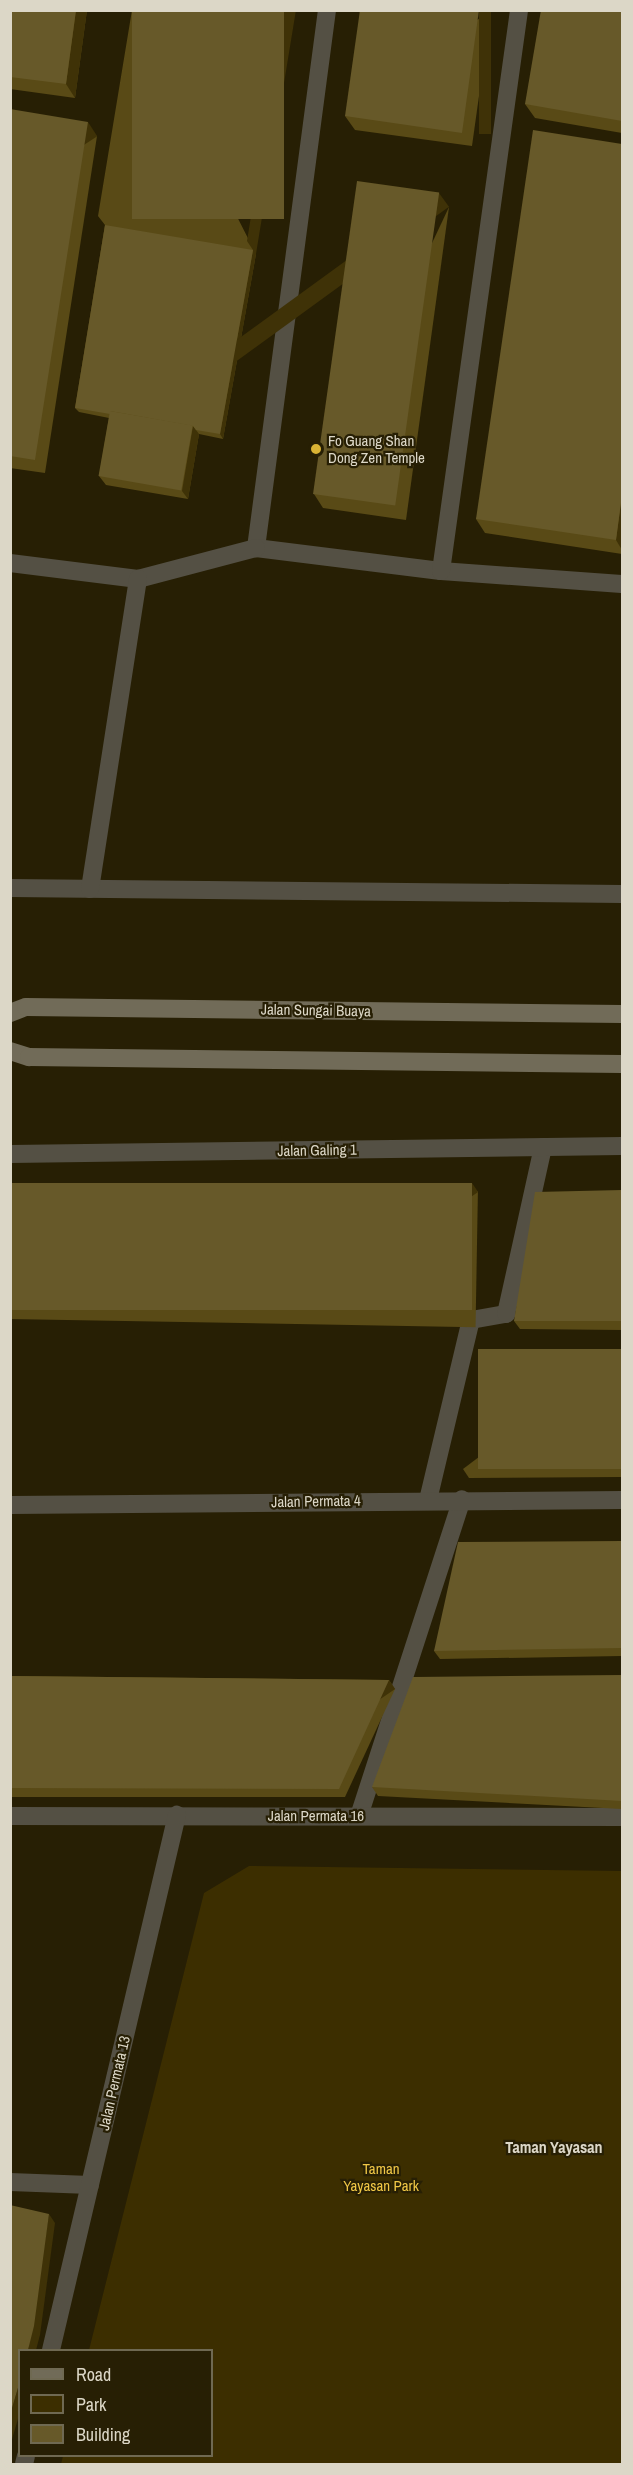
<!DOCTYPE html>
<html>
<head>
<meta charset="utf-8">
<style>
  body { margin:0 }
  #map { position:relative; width:633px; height:2475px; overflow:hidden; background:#271f04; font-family:"Archivo Narrow",sans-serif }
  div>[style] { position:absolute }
  .green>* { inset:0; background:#3c2e00 }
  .lane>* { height:18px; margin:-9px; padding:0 9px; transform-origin:9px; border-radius:9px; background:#545044 }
  .street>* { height:18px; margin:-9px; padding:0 9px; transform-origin:9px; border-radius:9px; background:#545044 }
  .secondary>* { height:18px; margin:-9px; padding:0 9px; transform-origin:9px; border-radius:9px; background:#716b58 }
  .wall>* { inset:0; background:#594a16; transform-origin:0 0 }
  .shaded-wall>* { inset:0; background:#3f3207; transform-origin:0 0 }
  .building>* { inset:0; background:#675929; transform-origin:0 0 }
  .dots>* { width:16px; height:16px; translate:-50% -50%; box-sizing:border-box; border:3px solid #271f04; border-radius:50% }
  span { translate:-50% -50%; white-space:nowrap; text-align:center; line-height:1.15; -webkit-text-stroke:4.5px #271f04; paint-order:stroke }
  .poi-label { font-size:15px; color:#dcd7c7 }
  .left { translate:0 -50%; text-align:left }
  .street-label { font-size:15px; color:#dcd7c7 }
  .park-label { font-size:15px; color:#f0c746 }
  .neighbourhood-label { font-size:16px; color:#dcd7c7; font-weight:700 }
  .frame { position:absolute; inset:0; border:12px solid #dcd7c7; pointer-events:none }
  .legend { position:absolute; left:18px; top:2349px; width:195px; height:108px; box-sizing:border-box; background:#271f04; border:2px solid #6f6952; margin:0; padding:8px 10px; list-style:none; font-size:18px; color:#dcd7c7 }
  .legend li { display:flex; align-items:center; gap:12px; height:30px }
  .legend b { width:30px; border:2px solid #6f6952 }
</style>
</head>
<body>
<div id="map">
  <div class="green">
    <div style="clip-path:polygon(249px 1866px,622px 1871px,622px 2464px,61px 2464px,63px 2456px,212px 2456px,212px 2350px,89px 2350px,204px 1893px)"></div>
  </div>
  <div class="lane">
    <div style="left:327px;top:10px;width:543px;rotate:97.52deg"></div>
    <div style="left:256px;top:548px;width:186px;rotate:7.1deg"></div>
    <div style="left:441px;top:571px;width:181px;rotate:4.1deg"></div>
    <div style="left:10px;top:563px;width:129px;rotate:7.1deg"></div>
    <div style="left:138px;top:579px;width:122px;rotate:-14.7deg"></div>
    <div style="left:441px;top:571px;width:566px;rotate:-82.08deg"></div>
    <div style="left:10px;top:888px;width:612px;rotate:0.56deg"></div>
    <div style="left:90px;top:889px;width:314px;rotate:-81.2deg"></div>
    <div style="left:428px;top:1500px;width:185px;rotate:-76.6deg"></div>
    <div style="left:471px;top:1320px;width:36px;rotate:-10deg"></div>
    <div style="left:506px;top:1314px;width:171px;rotate:-77.5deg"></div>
    <div style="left:359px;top:1816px;width:333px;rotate:-72deg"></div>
    <div style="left:10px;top:2182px;width:80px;rotate:2.1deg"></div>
  </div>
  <div class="street">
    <div style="left:10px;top:1154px;width:612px;rotate:-0.75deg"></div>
    <div style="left:10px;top:1505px;width:612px;rotate:-0.47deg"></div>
    <div style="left:10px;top:1816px;width:612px;rotate:0.09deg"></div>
    <div style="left:51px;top:2350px;width:550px;rotate:-76.75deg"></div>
    <div style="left:24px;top:2464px;width:8px;rotate:-76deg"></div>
  </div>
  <div class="secondary">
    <div style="left:10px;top:1013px;width:17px;rotate:-21deg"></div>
    <div style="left:26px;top:1007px;width:596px;rotate:0.67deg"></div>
    <div style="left:10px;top:1051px;width:20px;rotate:18deg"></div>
    <div style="left:29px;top:1057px;width:593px;rotate:0.68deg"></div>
  </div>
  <div class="wall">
    <div style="clip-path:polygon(10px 10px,87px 10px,75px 98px,10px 89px)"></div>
    <div style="clip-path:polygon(132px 10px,256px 254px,223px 439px,199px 434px,188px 499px,106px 485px,99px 476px,109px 418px,79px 412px,75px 408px,105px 225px,98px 216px)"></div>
    <div style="clip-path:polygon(491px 10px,472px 146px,355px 130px,345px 116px)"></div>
    <div style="clip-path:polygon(622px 10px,622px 133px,535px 118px,525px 104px)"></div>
    <div style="clip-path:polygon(10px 109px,97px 136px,45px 473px,10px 468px)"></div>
    <div style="clip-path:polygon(622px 144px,622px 554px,485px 533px,476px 519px)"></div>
    <div style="clip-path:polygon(449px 207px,406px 520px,323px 508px,314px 494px)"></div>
    <div style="left:10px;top:1183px;width:468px;height:136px;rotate:1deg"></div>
    <div style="clip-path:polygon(622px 1190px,622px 1330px,520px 1329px,514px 1321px)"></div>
    <div style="clip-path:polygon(622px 1349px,622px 1477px,469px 1478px,463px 1469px)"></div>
    <div style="clip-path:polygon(622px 1541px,622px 1656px,440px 1659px,434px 1651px)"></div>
    <div style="clip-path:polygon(622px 1675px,622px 1809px,378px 1796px,372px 1787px)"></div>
    <div style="clip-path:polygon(10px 1676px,389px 1680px,395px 1689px,345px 1797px,10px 1797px)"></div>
  </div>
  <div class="shaded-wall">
    <div style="clip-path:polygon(76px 10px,87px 10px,75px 98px,66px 84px)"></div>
    <div style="clip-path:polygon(284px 10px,296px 10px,256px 254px,223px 439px,220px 434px,253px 250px,247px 241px)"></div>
    <div style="left:479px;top:10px;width:12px;height:124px"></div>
    <div style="left:88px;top:122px;width:17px;height:342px;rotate:57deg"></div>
    <div style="left:439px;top:193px;width:17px;height:316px;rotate:54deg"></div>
    <div style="clip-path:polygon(193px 426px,199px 434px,188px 499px,182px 491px)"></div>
    <div style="clip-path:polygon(622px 495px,622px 550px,616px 540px)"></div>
    <div style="left:472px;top:1183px;width:11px;height:129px;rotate:56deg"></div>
    <div style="left:389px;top:1680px;width:11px;height:120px;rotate:56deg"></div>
    <div style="clip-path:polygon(49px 2214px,55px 2223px,40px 2335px,36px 2350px,28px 2350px)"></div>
    <div style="clip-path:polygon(20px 2381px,20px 2412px,10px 2446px,10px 2415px)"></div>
  </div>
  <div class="building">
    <div style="clip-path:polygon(10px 10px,76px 10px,66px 84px,10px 77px)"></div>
    <div style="left:132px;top:10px;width:152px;height:209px"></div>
    <div style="clip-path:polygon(360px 10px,479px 10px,462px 133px,345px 116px)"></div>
    <div style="clip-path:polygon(541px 10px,622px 10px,622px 121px,525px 104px)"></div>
    <div style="clip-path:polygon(10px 109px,88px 122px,35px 460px,10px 456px)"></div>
    <div style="clip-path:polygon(533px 130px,622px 144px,622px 495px,616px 540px,476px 519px)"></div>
    <div style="left:357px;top:181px;width:83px;height:316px;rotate:8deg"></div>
    <div style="clip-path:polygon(105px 225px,253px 250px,220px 434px,196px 430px,193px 426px,110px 411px,110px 414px,75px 408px)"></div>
    <div style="left:110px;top:411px;width:84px;height:66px;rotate:10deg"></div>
    <div style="left:10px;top:1183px;width:462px;height:127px"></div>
    <div style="clip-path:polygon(622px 1190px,622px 1321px,514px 1321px,535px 1192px)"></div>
    <div style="left:622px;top:1349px;width:120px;height:144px;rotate:90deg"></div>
    <div style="clip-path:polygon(622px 1541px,622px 1648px,434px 1651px,458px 1542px)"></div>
    <div style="clip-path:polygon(622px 1675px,622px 1801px,372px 1787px,413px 1677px)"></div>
    <div style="clip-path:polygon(10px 1676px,389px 1680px,339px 1789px,10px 1788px)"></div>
    <div style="clip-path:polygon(10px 2205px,49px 2214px,34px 2326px,28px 2350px,20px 2350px,20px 2381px,10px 2415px)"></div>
  </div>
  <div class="dots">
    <div style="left:316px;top:449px;background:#dab334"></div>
  </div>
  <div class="poi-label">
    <span class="left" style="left:328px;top:449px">Fo Guang Shan<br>Dong Zen Temple</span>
  </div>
  <div class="street-label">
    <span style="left:316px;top:1010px;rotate:1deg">Jalan Sungai Buaya</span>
    <span style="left:317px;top:1150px;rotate:-1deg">Jalan Galing 1</span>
    <span style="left:316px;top:1501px;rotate:-1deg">Jalan Permata 4</span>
    <span style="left:316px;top:1816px">Jalan Permata 16</span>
    <span style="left:114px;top:2083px;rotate:-77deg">Jalan Permata 13</span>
  </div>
  <div class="park-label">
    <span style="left:381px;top:2177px">Taman<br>Yayasan Park</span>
  </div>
  <div class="neighbourhood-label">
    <span style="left:554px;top:2147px">Taman Yayasan</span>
  </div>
  <div class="frame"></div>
  <ul class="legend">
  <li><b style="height:8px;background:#716b58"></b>Road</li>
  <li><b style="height:16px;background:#3c2e00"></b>Park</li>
  <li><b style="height:16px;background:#675929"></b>Building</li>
  </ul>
</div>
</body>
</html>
